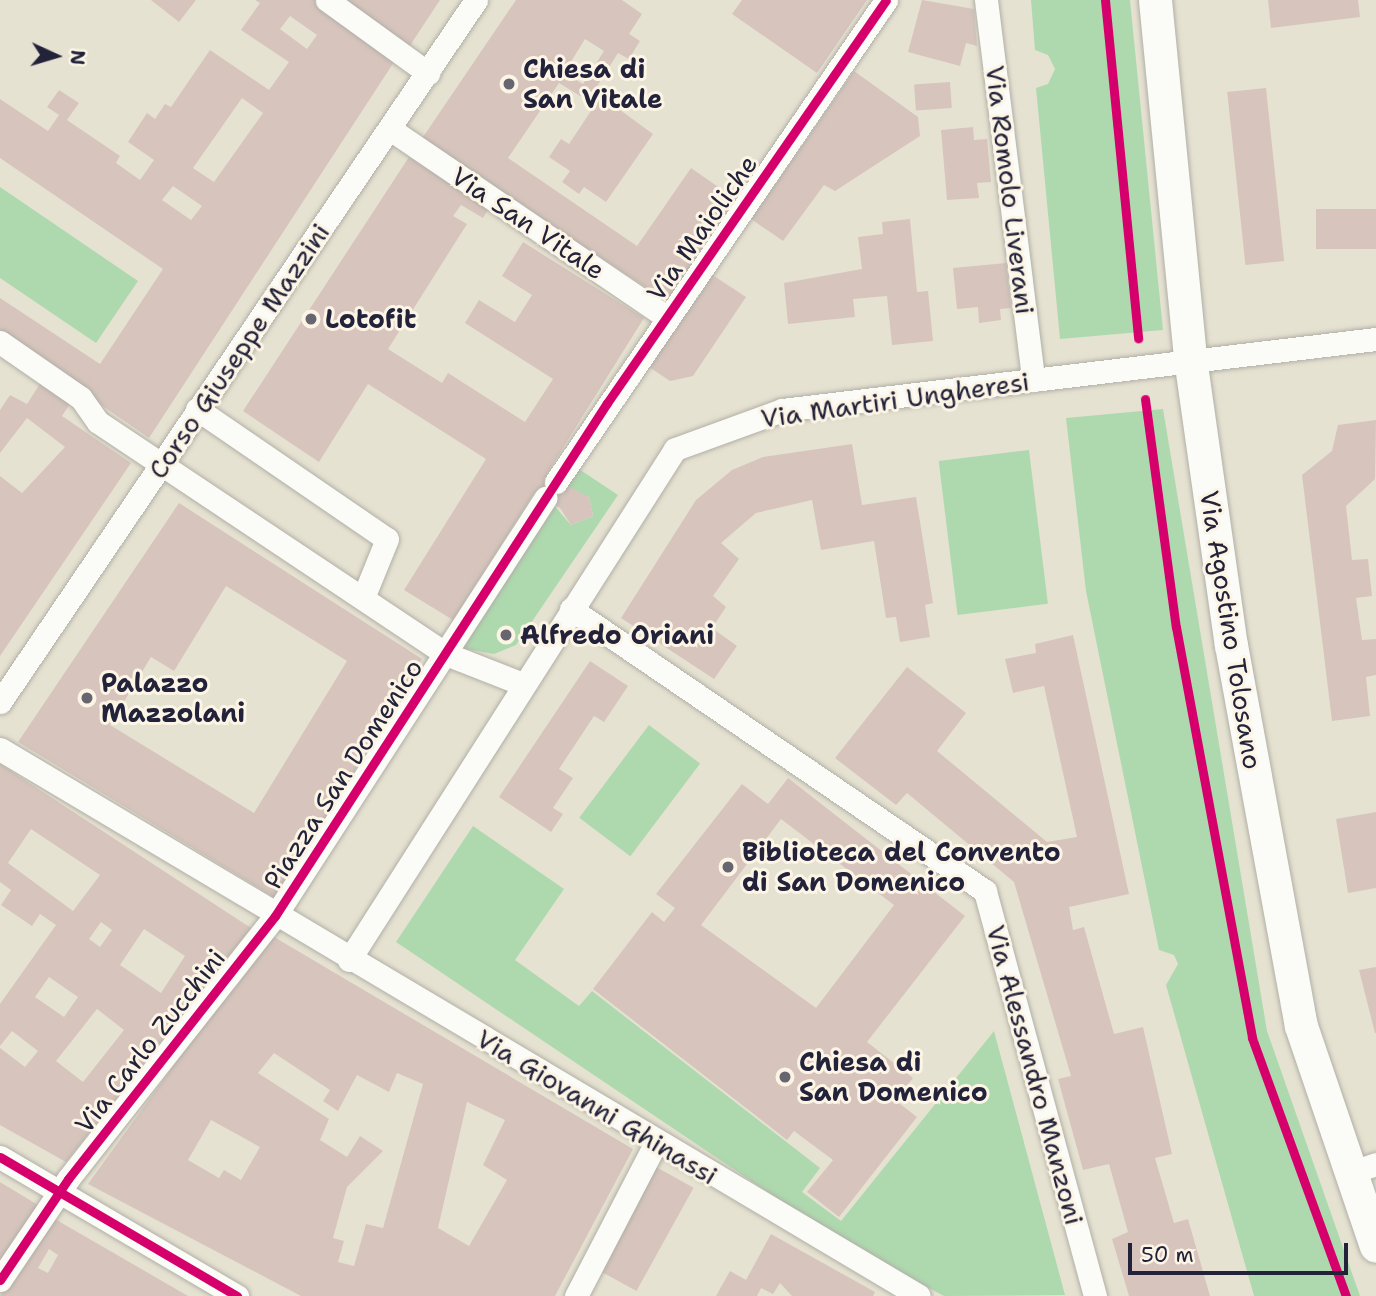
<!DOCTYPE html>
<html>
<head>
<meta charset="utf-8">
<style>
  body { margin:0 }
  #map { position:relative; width:1376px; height:1296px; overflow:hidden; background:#e6e2d1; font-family:"Shantell Sans",sans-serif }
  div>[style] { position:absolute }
  .green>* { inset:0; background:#aed9ae; transform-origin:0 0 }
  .building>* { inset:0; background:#d7c5bd; transform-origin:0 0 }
  .roads { filter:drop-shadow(0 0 2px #b1afa7) drop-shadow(0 0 2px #b1afa7) }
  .street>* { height:23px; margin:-11.5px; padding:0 11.5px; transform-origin:11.5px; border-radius:11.5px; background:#fbfbf8 }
  .secondary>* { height:33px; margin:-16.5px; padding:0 16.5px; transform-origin:16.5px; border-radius:16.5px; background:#fbfbf8 }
  .cycleway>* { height:9px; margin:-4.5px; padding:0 4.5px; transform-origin:4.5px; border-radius:4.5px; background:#d6006c }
  .dots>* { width:19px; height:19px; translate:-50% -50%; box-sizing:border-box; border:4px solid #fcf5e5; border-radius:50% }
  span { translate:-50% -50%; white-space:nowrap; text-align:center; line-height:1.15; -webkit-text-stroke:6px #fcf5e5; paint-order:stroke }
  .poi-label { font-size:26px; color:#22223b; font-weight:700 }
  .left { translate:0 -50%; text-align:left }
  .street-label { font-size:26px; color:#22223b }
  .north { position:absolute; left:21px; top:21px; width:70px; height:70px; -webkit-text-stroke:5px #fcf5e5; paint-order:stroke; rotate:94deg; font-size:19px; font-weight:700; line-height:28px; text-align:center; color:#22223b }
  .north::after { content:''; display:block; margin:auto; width:24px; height:32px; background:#22223b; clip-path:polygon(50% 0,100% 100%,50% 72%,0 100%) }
  .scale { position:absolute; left:1128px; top:1243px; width:220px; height:32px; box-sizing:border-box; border:4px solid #22223b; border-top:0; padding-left:9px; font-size:21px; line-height:24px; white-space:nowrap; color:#22223b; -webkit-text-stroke:5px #fcf5e5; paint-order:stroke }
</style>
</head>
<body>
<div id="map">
  <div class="green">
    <div style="clip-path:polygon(1031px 0,1130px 0,1163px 330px,1060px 339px,1036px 88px,1048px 84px,1055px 69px,1048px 55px,1035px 50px)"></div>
    <div style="clip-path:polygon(0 187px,138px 281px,96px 343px,0 278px)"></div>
    <div style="clip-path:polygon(1163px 409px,1267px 1031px,1360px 1296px,1254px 1296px,1166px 985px,1178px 964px,1174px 955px,1159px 950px,1086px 591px,1066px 418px)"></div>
    <div style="left:1029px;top:450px;width:155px;height:91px;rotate:83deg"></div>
    <div style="clip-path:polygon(576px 467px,618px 495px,516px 645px,494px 654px,460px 648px,552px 503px,571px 525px,593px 516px,589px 497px,563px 487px)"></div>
    <div style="left:649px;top:725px;width:64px;height:116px;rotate:37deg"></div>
    <div style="clip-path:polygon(473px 826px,564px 889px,515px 960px,579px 1006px,592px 991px,820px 1168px,802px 1192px,841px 1221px,994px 1031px,1065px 1295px,944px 1296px,839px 1240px,396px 942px)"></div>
  </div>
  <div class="building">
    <div style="clip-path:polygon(151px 0,196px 0,179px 22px)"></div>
    <div style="clip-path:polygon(evenodd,255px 0,315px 0,394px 62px,149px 438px,0 335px,0 298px,100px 364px,163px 269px,0 158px,0 99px,48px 131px,59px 115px,47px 107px,59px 90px,79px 103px,67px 120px,120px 156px,116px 163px,140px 180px,154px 160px,128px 142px,147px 113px,155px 119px,165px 104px,171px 107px,210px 50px,269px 90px,289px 62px,241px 30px,260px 3px,255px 0,290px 16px,317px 35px,307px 49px,280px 29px,290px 16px,255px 0,242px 98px,263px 113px,214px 182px,193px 168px,242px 98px,255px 0,173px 186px,202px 206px,191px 220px,162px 200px,173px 186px)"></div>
    <div style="clip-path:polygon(345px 0,440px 0,409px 47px)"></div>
    <div style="clip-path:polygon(evenodd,516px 0,622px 0,642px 14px,629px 34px,640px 41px,629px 59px,618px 53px,594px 91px,653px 134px,606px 202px,584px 187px,579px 194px,562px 182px,570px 171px,549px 157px,561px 139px,569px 144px,595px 105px,559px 83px,508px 158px,637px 246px,691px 168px,737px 200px,667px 301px,421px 140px,516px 0,585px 39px,604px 51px,583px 84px,564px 73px,585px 39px)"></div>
    <div style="clip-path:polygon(742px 0,867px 0,817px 73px,732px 14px)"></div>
    <div style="clip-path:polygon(922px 0,974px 9px,977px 46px,966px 43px,960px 66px,908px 52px)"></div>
    <div style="clip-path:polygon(1268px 0,1358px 0,1360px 17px,1271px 28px)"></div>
    <div style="clip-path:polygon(854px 71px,918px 117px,920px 136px,835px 191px,824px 185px,783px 241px,751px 219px)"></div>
    <div style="left:950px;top:82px;width:26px;height:36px;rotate:86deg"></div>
    <div style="left:1266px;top:88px;width:174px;height:39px;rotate:84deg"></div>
    <div style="clip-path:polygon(973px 127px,974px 140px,987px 139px,991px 182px,977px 183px,979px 198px,947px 200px,941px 130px)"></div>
    <div style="clip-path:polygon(409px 157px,489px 208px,483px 218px,461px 205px,453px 216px,467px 224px,388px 349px,442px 383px,448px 373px,525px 422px,553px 379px,465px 323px,479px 300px,515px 322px,532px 295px,502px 276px,523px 242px,644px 318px,546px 475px,589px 497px,593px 516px,571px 525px,560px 508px,535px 492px,453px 620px,404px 590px,486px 459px,368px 384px,319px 462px,243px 411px)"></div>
    <div style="left:1376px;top:209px;width:40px;height:60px;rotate:90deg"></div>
    <div style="clip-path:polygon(910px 219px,917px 292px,928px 291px,933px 341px,892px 345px,887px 296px,853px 299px,855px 317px,788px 324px,784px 283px,862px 269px,858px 237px,883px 234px,882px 222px)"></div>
    <div style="clip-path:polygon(1006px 263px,1011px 308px,1000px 309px,1001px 320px,979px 323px,978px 307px,957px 309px,953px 268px)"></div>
    <div style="clip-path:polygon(705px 270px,746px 297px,693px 376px,670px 381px,643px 363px)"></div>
    <div style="clip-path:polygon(43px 379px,73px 399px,62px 416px,131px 463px,0 656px,0 476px,22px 493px,65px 447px,27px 418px,0 453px,0 410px,10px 395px,27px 404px)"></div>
    <div style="clip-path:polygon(1376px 420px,1375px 479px,1346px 506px,1352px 560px,1368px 559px,1372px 596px,1356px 598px,1362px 640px,1376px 639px,1376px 675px,1366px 677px,1370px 716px,1332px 721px,1302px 475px,1332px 451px,1338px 425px)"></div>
    <div style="clip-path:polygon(852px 444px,862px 505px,916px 497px,933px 603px,925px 605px,930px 637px,900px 642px,896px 617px,886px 618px,874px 541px,821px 550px,812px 500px,756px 513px,721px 543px,739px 559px,713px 596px,726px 607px,712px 628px,737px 646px,714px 679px,621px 618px,696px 500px,732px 470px,763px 457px)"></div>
    <div style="clip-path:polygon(evenodd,179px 503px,422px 659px,277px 899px,18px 742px,179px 503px,226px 586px,347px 661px,254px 813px,110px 725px,151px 657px,174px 671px,226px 586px)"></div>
    <div style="clip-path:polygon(1073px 635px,1129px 894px,1069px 907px,1073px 930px,1084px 927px,1114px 1034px,1143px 1027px,1172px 1154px,1155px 1158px,1174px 1223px,1188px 1219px,1210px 1296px,1129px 1296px,1112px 1239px,1128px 1232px,1109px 1164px,1083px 1170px,1058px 1079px,1071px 1076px,1014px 882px,907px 793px,896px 805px,835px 758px,907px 667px,966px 713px,937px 751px,1047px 842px,1077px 837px,1044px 686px,1013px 693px,1005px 659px,1036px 653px,1035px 644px)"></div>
    <div style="clip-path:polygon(590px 661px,628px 686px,604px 722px,594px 716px,559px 769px,573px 778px,553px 808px,563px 814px,551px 832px,499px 797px)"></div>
    <div style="clip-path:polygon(evenodd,0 764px,251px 928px,66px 1162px,0 1125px,0 1048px,25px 1067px,38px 1051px,12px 1031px,0 1046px,0 1004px,56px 925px,40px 914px,32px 926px,1px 905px,11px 890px,0 882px,0 764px,31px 829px,100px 875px,73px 911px,8px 863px,31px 829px,0 764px,101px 922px,112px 930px,100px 947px,89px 939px,101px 922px,0 764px,144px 929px,185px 956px,161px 993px,120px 965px,144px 929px,0 764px,49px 977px,78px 997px,64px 1017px,35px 997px,49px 977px,0 764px,97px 1009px,124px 1030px,83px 1082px,56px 1061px,97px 1009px)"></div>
    <div style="clip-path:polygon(evenodd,788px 778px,965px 916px,867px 1042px,913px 1078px,895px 1100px,917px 1117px,839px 1217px,807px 1192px,833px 1160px,794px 1131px,787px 1140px,593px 989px,652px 912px,664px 922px,675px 908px,656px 894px,742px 784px,768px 804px,788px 778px,781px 819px,894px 905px,816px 1008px,701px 925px,781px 819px)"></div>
    <div style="clip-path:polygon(1376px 812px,1376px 888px,1348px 893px,1336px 819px)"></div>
    <div style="clip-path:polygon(evenodd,269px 934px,633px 1149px,555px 1296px,301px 1296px,88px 1184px,269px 934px,274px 1053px,330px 1090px,323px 1101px,338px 1111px,357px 1075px,389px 1092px,397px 1073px,423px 1084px,383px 1228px,366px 1224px,354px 1266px,338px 1262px,344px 1241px,333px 1238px,347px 1187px,383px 1151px,360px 1136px,347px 1157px,320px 1140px,329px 1119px,258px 1073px,274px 1053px,269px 934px,467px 1102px,505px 1120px,483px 1165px,507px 1180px,469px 1246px,438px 1228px,467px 1102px,269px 934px,211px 1120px,260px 1147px,241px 1180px,224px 1170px,219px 1178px,188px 1160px,211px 1120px)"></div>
    <div style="clip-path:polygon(1376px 967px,1376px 1033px,1375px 1033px,1359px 970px)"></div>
    <div style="left:656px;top:1167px;width:43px;height:118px;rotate:29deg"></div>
    <div style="clip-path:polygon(0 1182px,38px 1205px,0 1262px)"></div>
    <div style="clip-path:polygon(evenodd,48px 1215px,188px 1296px,0 1296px,48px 1215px,49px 1249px,58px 1255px,48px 1273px,38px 1268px,49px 1249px)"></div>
    <div style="clip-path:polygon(771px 1234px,875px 1292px,873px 1296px,792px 1296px,780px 1283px,773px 1294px,761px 1288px,757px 1296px,716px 1296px,730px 1271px,746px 1280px)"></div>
  </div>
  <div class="roads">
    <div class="street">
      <div style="left:327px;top:0;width:125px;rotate:35.9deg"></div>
      <div style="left:986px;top:0;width:383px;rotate:82.9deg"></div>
      <div style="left:390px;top:129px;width:333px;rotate:34.2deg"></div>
      <div style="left:0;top:342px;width:98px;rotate:34.7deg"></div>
      <div style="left:81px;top:398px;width:29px;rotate:55deg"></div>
      <div style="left:98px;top:422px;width:418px;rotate:33.7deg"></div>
      <div style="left:446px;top:654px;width:79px;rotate:21.4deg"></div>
      <div style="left:197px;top:409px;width:230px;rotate:34.4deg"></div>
      <div style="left:387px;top:539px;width:64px;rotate:112.1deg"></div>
      <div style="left:556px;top:482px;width:584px;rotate:-55.6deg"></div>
      <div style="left:571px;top:609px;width:501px;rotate:34.26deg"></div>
      <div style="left:985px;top:891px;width:420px;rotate:74.8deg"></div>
      <div style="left:0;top:702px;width:848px;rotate:-55.86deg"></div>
      <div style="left:0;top:749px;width:1069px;rotate:30.76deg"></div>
      <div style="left:349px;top:960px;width:606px;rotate:-57.46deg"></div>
      <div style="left:675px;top:449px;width:114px;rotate:-20deg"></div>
      <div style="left:782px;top:410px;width:598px;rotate:-6.82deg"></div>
      <div style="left:0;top:1157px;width:275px;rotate:30.4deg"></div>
      <div style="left:1353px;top:1172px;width:24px;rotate:-19deg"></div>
      <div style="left:0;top:1280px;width:122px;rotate:-56deg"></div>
      <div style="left:68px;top:1179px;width:335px;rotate:-51.8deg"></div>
      <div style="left:275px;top:916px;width:498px;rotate:-57.1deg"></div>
      <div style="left:576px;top:1296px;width:174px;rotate:-62.5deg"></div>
    </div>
    <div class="secondary">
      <div style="left:1155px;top:0;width:367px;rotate:84.4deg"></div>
      <div style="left:1191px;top:365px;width:283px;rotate:81.9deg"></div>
      <div style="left:1231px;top:645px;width:387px;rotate:79.6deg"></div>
      <div style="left:1301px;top:1026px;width:232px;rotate:71.2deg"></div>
    </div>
  </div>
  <div class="cycleway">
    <div style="left:1105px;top:0;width:340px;rotate:84.4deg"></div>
    <div style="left:1145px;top:399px;width:230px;rotate:82.3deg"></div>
    <div style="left:1176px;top:627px;width:418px;rotate:79.5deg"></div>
    <div style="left:1252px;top:1038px;width:275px;rotate:70deg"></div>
    <div style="left:0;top:1157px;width:275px;rotate:30.4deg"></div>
    <div style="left:0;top:1280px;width:122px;rotate:-56deg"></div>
    <div style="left:68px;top:1179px;width:335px;rotate:-51.8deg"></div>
    <div style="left:275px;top:916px;width:611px;rotate:-57.09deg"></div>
    <div style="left:607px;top:403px;width:490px;rotate:-55.3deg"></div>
  </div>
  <div class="dots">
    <div style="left:509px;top:84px;background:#676570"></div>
    <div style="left:311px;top:319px;background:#676570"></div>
    <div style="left:506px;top:635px;background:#676570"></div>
    <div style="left:87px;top:698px;background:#676570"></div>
    <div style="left:728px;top:867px;background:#676570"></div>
    <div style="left:785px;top:1077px;background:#676570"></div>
  </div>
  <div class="poi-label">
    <span class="left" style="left:523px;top:84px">Chiesa di<br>San Vitale</span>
    <span class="left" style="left:325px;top:319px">Lotofit</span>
    <span class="left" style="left:520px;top:635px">Alfredo Oriani</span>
    <span class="left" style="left:101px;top:698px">Palazzo<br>Mazzolani</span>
    <span class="left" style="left:742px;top:867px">Biblioteca del Convento<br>di San Domenico</span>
    <span class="left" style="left:799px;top:1077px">Chiesa di<br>San Domenico</span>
  </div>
  <div class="street-label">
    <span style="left:1010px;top:190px;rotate:83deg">Via Romolo Liverani</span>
    <span style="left:528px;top:223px;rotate:34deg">Via San Vitale</span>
    <span style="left:702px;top:228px;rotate:-55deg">Via Maioliche</span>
    <span style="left:239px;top:351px;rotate:-56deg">Corso Giuseppe Mazzini</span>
    <span style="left:895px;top:400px;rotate:-8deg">Via Martiri Ungheresi</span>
    <span style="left:1231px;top:630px;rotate:81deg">Via Agostino Tolosano</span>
    <span style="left:343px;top:774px;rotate:-57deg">Piazza San Domenico</span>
    <span style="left:150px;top:1041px;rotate:-52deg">Via Carlo Zucchini</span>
    <span style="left:1035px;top:1075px;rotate:75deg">Via Alessandro Manzoni</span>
    <span style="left:597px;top:1107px;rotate:31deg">Via Giovanni Ghinassi</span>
  </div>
  <div class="north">N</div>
  <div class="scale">50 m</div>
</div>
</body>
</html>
